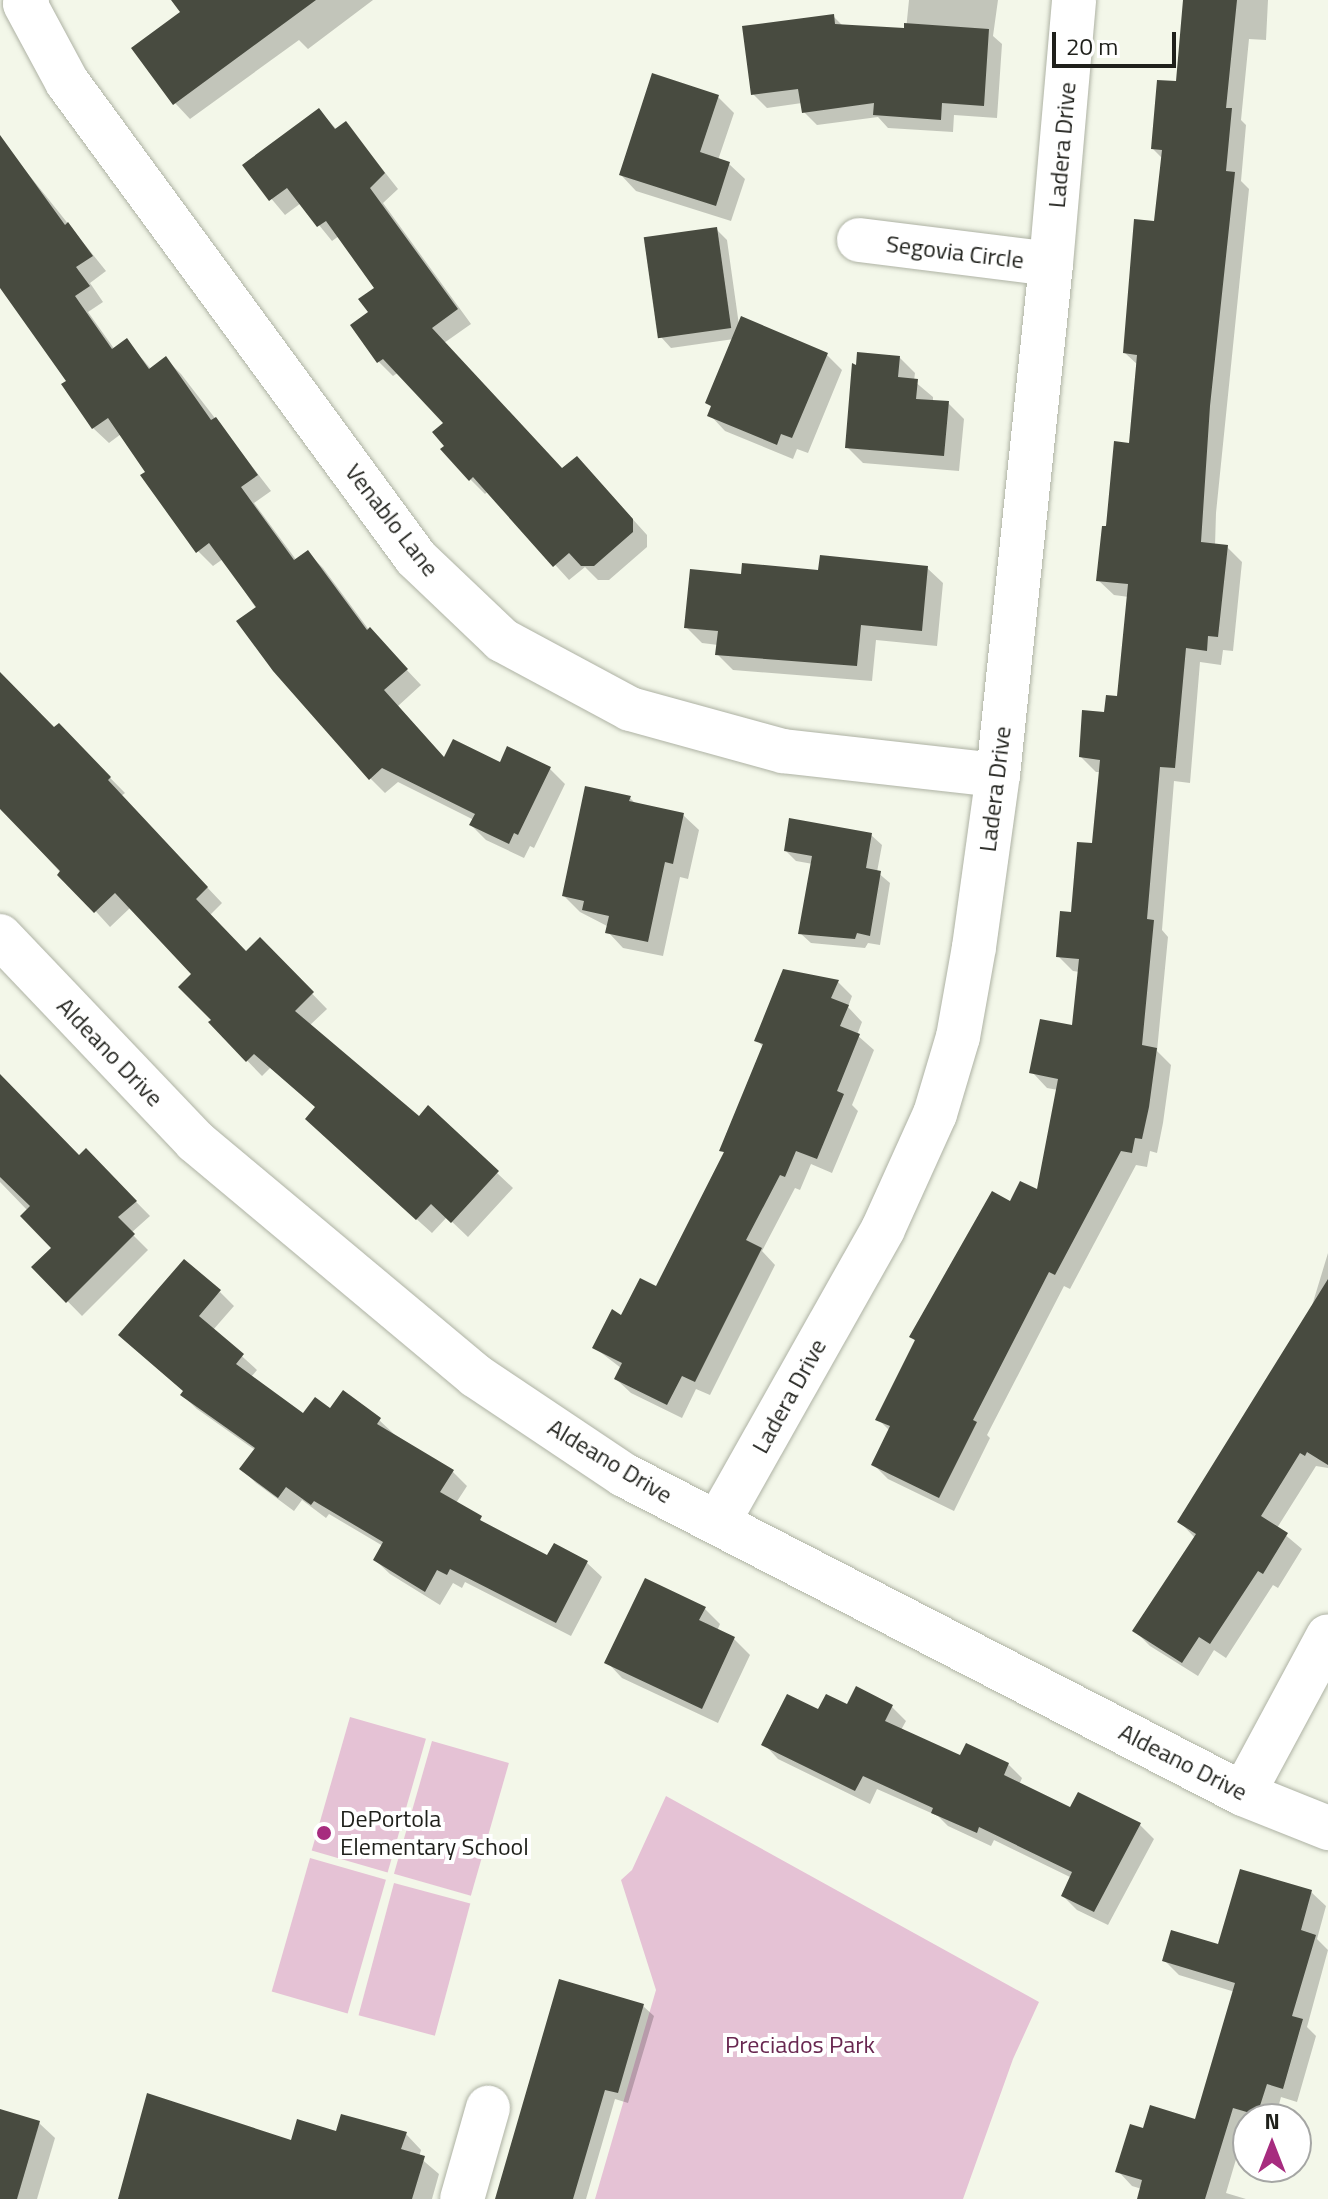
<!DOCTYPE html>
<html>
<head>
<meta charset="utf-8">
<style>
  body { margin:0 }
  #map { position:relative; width:1328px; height:2199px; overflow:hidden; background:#f3f7e9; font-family:"Titillium Web",sans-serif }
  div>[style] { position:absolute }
  .green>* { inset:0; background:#e5c2d5; transform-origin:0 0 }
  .shadow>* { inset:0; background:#0003 }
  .building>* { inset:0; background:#484b40; transform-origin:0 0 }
  .roads { filter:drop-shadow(0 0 2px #aeb2a4) drop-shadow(0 0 2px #aeb2a4) }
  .minor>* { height:44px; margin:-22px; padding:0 22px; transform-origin:22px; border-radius:22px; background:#fff }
  .dots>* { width:22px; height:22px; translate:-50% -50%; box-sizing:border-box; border:4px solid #fff; border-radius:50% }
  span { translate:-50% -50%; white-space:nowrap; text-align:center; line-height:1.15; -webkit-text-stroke:8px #fff; paint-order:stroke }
  .street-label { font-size:24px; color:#1f201b }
  .poi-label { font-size:24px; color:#1f201b }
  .left { translate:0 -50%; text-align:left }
  .park-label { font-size:24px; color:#682750 }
  .north { position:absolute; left:1232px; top:2103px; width:80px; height:80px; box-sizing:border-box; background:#fff; border:2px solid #a5a6a4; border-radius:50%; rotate:0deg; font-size:22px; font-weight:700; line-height:32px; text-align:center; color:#1f201b }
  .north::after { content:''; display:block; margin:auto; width:28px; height:36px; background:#a72c7f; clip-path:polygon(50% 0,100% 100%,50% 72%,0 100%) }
  .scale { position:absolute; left:1052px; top:32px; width:124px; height:36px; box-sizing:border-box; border:4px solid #1f201b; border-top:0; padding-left:10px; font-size:24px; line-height:28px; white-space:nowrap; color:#1f201b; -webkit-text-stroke:6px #fff; paint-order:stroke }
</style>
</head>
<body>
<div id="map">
  <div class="green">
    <div style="left:350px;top:1717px;width:79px;height:139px;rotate:16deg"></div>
    <div style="left:432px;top:1741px;width:80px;height:138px;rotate:16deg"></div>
    <div style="clip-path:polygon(666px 1796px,1039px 2002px,1013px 2059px,963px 2199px,595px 2199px,656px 1990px,621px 1880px,632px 1870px)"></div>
    <div style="left:310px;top:1858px;width:79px;height:139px;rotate:16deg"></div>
    <div style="left:394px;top:1883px;width:79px;height:137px;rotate:15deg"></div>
  </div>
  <div class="shadow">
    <div style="clip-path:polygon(173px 0,373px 0,308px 49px,299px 40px,190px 119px,175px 103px,183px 13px)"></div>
    <div style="clip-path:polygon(909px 0,998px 0,993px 36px,1002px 44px,997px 118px,954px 115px,953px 132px,888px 128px,878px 117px,817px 125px,804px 112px,802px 103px,767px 108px,753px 94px,833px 16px,844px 27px,906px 30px)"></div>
    <div style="clip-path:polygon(1185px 0,1268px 0,1266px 40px,1249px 39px,1241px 120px,1246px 125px,1241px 181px,1249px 189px,1216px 513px,1215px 546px,1227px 547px,1242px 562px,1233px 651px,1223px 650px,1221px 665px,1200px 662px,1190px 783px,1174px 781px,1162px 930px,1168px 937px,1157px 1051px,1171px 1065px,1163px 1123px,1157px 1153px,1150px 1151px,1147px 1167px,1136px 1165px,1070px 1289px,1064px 1286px,987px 1435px,990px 1438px,954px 1511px,888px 1479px,873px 1464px,890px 1431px,878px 1419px,916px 1342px,912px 1337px,1011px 1203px,1038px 1192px,1058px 1090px,1047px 1088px,1032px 1072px,1074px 1028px,1080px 972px,1073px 971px,1058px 956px,1094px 845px,1101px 772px,1096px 772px,1081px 757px,1119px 698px,1129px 597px,1114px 595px,1098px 580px,1130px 445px,1138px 365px,1125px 353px,1156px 224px,1163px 159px,1153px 149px,1178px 83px)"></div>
    <div style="clip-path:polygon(718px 97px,734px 113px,718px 160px,729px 164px,745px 179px,731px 221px,636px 191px,621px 175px)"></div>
    <div style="clip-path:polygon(319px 110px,337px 130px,346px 123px,398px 189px,383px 203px,471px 324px,444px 343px,563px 471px,591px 473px,647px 535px,647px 547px,609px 580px,598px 580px,585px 567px,569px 580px,488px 491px,485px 494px,470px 479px,447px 446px,445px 423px,399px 372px,393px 376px,379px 362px,371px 312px,377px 288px,339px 236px,332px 241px,301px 203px,285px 215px,244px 166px)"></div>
    <div style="clip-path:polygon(9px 150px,106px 271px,90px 283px,103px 302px,88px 312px,115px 350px,127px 341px,151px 369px,166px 359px,181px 374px,271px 491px,254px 503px,297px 561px,308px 553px,323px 568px,369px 630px,421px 685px,398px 706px,445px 759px,501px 764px,508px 749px,550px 769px,565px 784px,534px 848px,530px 846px,524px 858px,486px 840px,471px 825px,474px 820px,398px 782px,385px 793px,370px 778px,223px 559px,213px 566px,198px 551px,121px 434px,109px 443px,93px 428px,69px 381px,0 285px,0 156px)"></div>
    <div style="clip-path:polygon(716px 229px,727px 240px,739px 325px,827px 355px,842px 370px,808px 453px,797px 449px,793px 459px,725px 431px,710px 415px,734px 339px,671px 348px,661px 337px)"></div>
    <div style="clip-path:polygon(899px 357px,915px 373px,914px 381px,933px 397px,933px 402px,948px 403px,964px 419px,959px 471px,863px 463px,847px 447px,858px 368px)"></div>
    <div style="clip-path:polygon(927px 568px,943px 583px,937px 646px,876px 640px,872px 681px,733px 670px,717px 654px,718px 645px,702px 643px,686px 627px,742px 576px)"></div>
    <div style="clip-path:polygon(0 674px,54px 730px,59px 726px,125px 793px,121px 796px,222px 903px,210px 915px,246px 954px,260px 940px,327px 1009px,309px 1026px,419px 1118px,428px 1108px,513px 1188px,468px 1237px,447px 1217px,432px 1233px,322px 1134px,317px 1108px,271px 1067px,262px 1076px,211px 1023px,213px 1020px,194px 974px,131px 907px,110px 927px,0 806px)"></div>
    <div style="clip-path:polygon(630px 798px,637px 805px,683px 815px,699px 830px,688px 879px,680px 877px,663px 956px,623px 948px,608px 932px,609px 927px,580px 912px,564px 896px)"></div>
    <div style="clip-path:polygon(871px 835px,882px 845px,877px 872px,890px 883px,880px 945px,868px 943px,865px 948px,811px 943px,800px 933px,813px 864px,796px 861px,786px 851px)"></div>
    <div style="clip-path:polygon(838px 982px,852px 996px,848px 1007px,862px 1022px,857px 1035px,874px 1050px,852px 1105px,858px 1111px,832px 1173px,811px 1164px,800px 1190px,795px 1188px,762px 1251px,775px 1265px,710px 1395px,696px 1389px,682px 1418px,631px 1393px,616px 1379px,621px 1368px,595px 1348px,622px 1318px,657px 1288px,725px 1154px,722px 1150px,764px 1048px,757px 1040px)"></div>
    <div style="clip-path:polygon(0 1097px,80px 1158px,86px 1151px,150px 1216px,131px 1233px,148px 1250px,82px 1316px,34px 1267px,54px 1248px,28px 1211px,0 1182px)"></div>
    <div style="clip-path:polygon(1328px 1253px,1328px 1468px,1316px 1466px,1277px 1528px,1302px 1549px,1278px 1588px,1273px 1585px,1226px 1658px,1214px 1650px,1198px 1676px,1150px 1646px,1135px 1631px,1195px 1538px,1180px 1522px,1311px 1309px)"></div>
    <div style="clip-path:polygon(220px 1292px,234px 1306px,213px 1330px,257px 1370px,251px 1377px,304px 1416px,330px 1411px,379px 1420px,394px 1434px,452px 1471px,467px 1486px,456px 1503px,491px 1528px,548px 1557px,555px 1546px,587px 1563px,602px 1577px,571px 1636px,465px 1582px,462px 1588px,453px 1583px,440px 1605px,390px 1574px,375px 1560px,383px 1546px,329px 1514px,326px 1518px,302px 1500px,294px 1511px,256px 1483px,242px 1469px,255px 1450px,197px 1409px,182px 1395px,185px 1392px,136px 1350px)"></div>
    <div style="clip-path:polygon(704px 1608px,720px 1624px,717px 1631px,734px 1639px,750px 1655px,718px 1723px,622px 1678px,607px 1662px)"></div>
    <div style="clip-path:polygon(848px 1706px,892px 1707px,906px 1721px,901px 1730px,961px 1758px,1008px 1764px,1022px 1778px,1019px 1785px,1071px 1810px,1140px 1825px,1154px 1839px,1108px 1925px,1077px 1910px,1063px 1896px,1072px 1878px,994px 1840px,991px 1846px,948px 1826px,938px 1816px,877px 1789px,870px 1804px,778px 1759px,764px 1744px,819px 1712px)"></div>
    <div style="clip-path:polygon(1311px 1892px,1326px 1906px,1317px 1939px,1328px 1950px,1307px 2027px,1316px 2036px,1297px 2102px,1281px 2097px,1275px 2119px,1248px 2119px,1226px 2193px,1246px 2199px,1140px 2199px,1142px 2189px,1132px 2186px,1118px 2171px,1144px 2130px,1197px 2121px,1235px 1992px,1179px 1975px,1165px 1961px,1220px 1946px)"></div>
    <div style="clip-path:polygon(643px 2006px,654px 2016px,628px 2103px,615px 2099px,586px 2199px,497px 2199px)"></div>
    <div style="clip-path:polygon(0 2110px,39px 2123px,55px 2138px,37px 2199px,0 2199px)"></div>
    <div style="clip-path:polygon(337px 2134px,406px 2134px,421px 2150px,419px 2157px,439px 2174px,432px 2199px,121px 2199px,293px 2143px)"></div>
  </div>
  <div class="building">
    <div style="clip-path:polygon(171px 0,316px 0,173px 105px,131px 48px,180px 12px)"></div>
    <div style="clip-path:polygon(1183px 0,1237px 0,1226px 108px,1232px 108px,1226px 171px,1235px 172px,1210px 406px,1201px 542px,1228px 545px,1218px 637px,1208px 636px,1207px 651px,1186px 648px,1175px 768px,1160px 767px,1147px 919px,1154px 920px,1142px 1045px,1157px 1048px,1149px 1107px,1142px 1139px,1135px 1138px,1132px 1153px,1121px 1151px,1055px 1275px,1049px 1272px,973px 1420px,977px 1422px,939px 1498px,871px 1465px,890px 1426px,875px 1420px,915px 1340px,909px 1337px,992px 1191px,1010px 1201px,1020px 1181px,1037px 1189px,1058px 1079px,1029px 1073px,1040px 1019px,1072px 1025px,1079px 959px,1056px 957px,1060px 911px,1071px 912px,1077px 842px,1092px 843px,1100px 760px,1079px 757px,1082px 710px,1104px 712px,1106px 695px,1117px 696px,1128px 584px,1096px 581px,1102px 526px,1106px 526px,1114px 441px,1129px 443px,1137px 355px,1123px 353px,1134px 219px,1154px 221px,1162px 150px,1151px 149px,1157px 80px,1176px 81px)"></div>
    <div style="clip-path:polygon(834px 14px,835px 24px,904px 28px,904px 23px,989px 29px,984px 106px,942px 103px,941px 120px,873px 115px,874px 103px,802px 113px,798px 89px,751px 95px,742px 26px)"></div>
    <div style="clip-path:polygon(652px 73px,719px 95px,700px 152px,730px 162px,716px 206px,619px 175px)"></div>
    <div style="clip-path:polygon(319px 108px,335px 129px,346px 121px,385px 173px,370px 188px,458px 309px,432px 328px,562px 468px,577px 456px,633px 519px,633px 532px,594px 566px,581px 566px,569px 553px,553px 567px,473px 477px,469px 481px,440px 449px,444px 446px,432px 432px,443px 423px,383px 359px,377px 363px,350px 325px,368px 312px,358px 299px,374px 288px,326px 221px,317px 227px,287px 188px,269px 201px,242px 165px)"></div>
    <div style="clip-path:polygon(0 135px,65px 225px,68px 222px,93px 256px,76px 267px,90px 286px,75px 296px,112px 349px,127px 338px,149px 369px,166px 356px,211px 420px,216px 417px,258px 475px,241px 487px,294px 560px,308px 550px,367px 630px,370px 627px,408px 669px,384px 690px,444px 757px,453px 739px,500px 762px,507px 746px,551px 767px,518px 835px,514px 833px,509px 844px,469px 825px,475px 814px,382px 768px,369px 780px,273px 671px,236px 621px,256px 607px,209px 543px,196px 553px,140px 475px,145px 472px,108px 418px,92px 429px,61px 384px,66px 381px,0 288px)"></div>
    <div style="left:717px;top:227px;width:102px;height:74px;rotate:82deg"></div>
    <div style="clip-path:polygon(741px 316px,828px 353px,792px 438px,781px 434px,777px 445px,707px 416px,711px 406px,705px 403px)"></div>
    <div style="clip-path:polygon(857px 352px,900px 356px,898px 377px,918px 379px,916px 399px,949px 401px,944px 456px,845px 448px,852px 363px,856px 365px)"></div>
    <div style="clip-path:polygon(820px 555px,928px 566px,922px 631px,861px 625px,857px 666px,715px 655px,718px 631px,684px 628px,690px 569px,741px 574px,742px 563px,818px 570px)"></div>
    <div style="clip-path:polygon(0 672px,54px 727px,59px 723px,111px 777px,108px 780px,208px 887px,196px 899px,246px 951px,260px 937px,314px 992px,295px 1011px,419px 1116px,428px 1105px,499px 1171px,451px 1223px,431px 1204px,416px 1220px,305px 1119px,315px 1107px,254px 1054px,246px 1062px,208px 1022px,211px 1020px,178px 987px,191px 974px,115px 893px,94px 913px,57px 875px,60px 871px,0 809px)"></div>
    <div style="clip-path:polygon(585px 786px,631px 796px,629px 801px,684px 813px,673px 864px,665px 862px,648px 942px,605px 933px,609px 916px,582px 910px,584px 901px,562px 896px)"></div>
    <div style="clip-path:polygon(789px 818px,872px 833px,866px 868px,881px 871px,870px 936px,857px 933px,855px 939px,798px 934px,812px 856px,784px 851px)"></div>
    <div style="clip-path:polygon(783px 969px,839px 980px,831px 998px,849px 1005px,840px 1026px,860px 1034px,837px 1091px,844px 1094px,817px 1159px,796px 1151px,785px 1177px,780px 1175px,746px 1240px,762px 1248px,695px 1382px,682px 1376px,667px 1405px,614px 1379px,622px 1363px,592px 1348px,612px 1309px,621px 1315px,640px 1278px,656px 1286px,724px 1152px,719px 1151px,763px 1044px,754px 1041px)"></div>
    <div style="clip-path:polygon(0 1074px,79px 1155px,86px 1148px,137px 1201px,118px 1217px,135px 1234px,66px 1303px,31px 1267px,51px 1248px,20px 1216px,30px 1206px,0 1177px)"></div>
    <div style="clip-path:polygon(184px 1259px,221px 1290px,199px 1316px,244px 1354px,236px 1364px,303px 1413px,315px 1397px,330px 1408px,343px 1390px,381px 1418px,377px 1424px,454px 1470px,440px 1492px,482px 1516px,480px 1520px,547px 1555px,554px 1543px,588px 1561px,556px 1623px,450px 1569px,447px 1575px,437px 1570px,425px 1592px,373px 1560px,383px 1542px,314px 1501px,311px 1505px,286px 1487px,278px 1498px,239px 1469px,255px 1448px,180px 1395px,183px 1391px,118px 1335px)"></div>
    <div style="clip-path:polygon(1328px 1279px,1328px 1465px,1307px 1452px,1305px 1456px,1300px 1453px,1261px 1516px,1288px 1533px,1263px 1574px,1258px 1571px,1210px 1644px,1199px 1637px,1182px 1663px,1132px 1631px,1196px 1534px,1177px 1522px)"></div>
    <div style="clip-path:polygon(645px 1578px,706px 1607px,699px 1620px,735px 1637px,702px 1709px,604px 1663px)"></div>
    <div style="clip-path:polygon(856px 1686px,893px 1705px,885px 1721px,960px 1755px,966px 1743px,1009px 1763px,1004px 1775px,1070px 1807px,1078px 1792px,1141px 1823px,1094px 1912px,1061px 1896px,1072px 1872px,979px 1827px,977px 1833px,931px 1813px,933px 1808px,863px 1776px,855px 1791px,761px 1745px,787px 1694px,818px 1709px,826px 1694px,847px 1704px)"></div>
    <div style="clip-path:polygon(1240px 1869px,1312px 1890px,1301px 1930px,1316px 1935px,1292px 2016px,1303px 2019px,1283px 2089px,1267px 2084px,1257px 2115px,1233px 2108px,1205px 2199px,1137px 2199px,1142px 2180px,1115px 2172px,1130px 2124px,1143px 2128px,1150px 2105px,1195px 2119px,1235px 1983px,1162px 1961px,1171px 1930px,1218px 1944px)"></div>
    <div style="clip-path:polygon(559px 1979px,644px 2004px,627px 2062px,618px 2093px,605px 2090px,573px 2199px,495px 2199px)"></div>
    <div style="clip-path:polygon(147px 2093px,291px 2140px,297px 2119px,336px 2131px,341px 2114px,407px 2132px,401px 2149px,425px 2156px,412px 2199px,118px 2199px)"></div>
    <div style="clip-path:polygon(0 2109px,40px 2121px,17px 2199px,0 2199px)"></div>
  </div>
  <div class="roads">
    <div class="minor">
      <div style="left:27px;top:0;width:4px;rotate:117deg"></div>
      <div style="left:25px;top:4px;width:89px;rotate:61.7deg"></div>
      <div style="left:67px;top:82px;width:590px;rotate:53.75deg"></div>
      <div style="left:416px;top:558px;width:119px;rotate:43.6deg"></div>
      <div style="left:502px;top:640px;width:145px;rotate:28.3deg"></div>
      <div style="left:630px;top:709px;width:159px;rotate:15.4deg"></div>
      <div style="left:783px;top:751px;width:216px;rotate:6.4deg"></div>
      <div style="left:859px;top:240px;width:193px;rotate:7.1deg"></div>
      <div style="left:0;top:936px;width:283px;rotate:46.4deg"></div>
      <div style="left:195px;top:1141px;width:366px;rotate:39.9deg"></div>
      <div style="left:476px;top:1376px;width:178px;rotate:33.8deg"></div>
      <div style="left:624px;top:1475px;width:696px;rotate:27.26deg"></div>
      <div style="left:1243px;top:1794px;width:92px;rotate:21.8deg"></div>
      <div style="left:718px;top:1522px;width:336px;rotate:-60.6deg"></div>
      <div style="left:883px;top:1229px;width:126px;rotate:-65.7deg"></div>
      <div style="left:935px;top:1114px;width:80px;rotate:-73.4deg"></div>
      <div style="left:958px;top:1037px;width:91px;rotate:-79.9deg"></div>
      <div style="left:974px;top:947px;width:174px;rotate:-82.1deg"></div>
      <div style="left:998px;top:775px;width:514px;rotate:-84.08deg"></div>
      <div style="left:1051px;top:264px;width:265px;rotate:-85deg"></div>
      <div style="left:1243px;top:1794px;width:179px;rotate:-61.7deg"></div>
      <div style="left:462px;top:2199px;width:95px;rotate:-74.1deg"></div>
    </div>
  </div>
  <div class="dots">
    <div style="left:324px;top:1833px;background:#a72c7f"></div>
  </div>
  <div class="street-label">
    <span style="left:1062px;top:145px;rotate:-85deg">Ladera Drive</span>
    <span style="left:955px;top:252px;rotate:7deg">Segovia Circle</span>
    <span style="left:392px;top:520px;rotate:52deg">Venablo Lane</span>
    <span style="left:995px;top:789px;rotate:-83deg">Ladera Drive</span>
    <span style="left:110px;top:1052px;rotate:46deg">Aldeano Drive</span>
    <span style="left:789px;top:1396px;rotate:-61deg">Ladera Drive</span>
    <span style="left:610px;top:1461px;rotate:31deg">Aldeano Drive</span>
    <span style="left:1183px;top:1762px;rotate:27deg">Aldeano Drive</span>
  </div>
  <div class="poi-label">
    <span class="left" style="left:340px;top:1833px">DePortola<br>Elementary School</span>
  </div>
  <div class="park-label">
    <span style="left:800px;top:2045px">Preciados Park</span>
  </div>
  <div class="north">N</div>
  <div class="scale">20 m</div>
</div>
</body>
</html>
